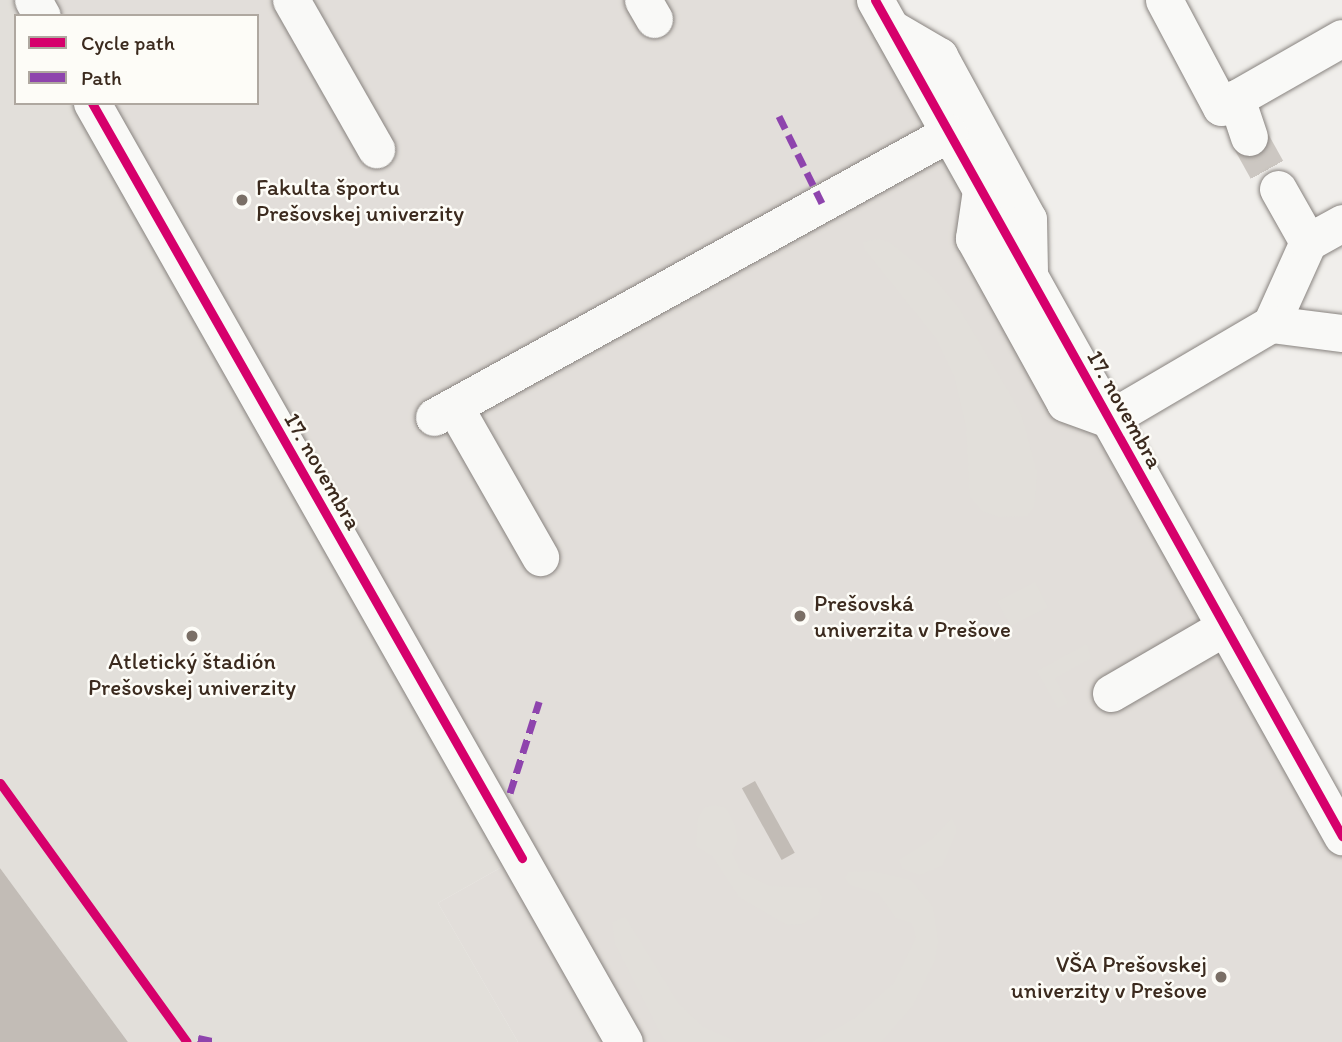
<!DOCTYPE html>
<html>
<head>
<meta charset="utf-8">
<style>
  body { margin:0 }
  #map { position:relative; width:1342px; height:1042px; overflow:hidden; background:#f0eeeb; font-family:Itim,sans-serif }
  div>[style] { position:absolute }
  .built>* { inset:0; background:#e2deda }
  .green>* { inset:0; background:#e2dfda; transform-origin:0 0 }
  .water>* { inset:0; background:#c2bcb6; transform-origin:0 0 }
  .minor-tunnel>* { height:37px; margin-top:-18.5px; transform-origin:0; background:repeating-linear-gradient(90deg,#ccc7c2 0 37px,transparent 0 55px) }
  .roads { filter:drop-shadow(0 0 2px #88837f) drop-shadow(0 0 2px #88837f) }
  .minor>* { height:37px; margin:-18.5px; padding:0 18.5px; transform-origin:18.5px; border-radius:18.5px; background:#f9f9f7 }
  .quiet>* { height:7px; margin-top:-3.5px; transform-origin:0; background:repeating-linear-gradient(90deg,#8e44ad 0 14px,transparent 0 21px) }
  .cycleway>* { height:9px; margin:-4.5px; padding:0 4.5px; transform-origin:4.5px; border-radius:4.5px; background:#d6006c }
  .dots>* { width:19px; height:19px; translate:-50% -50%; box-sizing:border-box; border:4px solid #fdfcf7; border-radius:50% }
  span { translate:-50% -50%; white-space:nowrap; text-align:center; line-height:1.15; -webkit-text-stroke:5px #fdfcf7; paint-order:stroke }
  .poi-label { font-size:23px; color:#3b2a1e }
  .left { translate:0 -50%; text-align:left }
  .right { translate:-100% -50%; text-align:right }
  .street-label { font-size:23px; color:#3b2a1e }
  .legend { position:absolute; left:14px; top:14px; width:245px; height:91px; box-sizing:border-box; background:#fdfcf7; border:2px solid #afa8a0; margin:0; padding:9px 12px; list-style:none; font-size:21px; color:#3b2a1e }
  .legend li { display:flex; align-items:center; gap:14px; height:35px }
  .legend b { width:35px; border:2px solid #afa8a0 }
</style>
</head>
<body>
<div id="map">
  <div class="built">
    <div style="clip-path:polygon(38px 0,880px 0,1342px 822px,1342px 1042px,518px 1042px,438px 903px,509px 863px,94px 103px,257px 103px,257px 16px,47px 16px)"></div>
  </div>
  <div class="green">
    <div style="clip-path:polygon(0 0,38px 0,47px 16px,16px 16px,16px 103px,94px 103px,509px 863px,438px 903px,518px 1042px,128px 1042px,0 868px)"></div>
    <div style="clip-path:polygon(878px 239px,889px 242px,933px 277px,958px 307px,1010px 394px,1022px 417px,1037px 473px,1034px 507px,1027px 516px,1000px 517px,982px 511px,970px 497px,966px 427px,954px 376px,936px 338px,865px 250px,863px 242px)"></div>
    <div style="left:1035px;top:582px;width:28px;height:42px;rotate:63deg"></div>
    <div style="clip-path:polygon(1087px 644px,1091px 658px,1055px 678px,1068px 703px,1058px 708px,1037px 671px)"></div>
    <div style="clip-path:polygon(714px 805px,726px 808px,735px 825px,738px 840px,732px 853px,741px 872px,769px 886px,816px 888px,822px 897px,818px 915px,802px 924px,787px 925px,739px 897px,712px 856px,696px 846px,698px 818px,704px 808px)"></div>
    <div style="clip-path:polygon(952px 818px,957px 830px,942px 866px,919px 875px,902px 869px,899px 860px,931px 840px)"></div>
    <div style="clip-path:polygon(872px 871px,911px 880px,933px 907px,938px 940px,934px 962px,913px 1005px,881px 1042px,812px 1042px,855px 1018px,894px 983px,916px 938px,912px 923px,896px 918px,878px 893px,850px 885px,845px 878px,849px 872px)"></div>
    <div style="clip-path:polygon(625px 917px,678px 1003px,703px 1027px,738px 1042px,668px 1042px,663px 1038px,615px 944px,612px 922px)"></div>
  </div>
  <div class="water">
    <div style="left:755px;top:781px;width:82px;height:15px;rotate:61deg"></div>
    <div style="clip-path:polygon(0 868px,128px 1042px,0 1042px)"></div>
  </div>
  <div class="minor-tunnel">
    <div style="left:1249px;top:137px;width:60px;rotate:60.9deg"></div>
  </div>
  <div class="roads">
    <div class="minor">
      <div style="left:33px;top:0;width:18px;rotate:61deg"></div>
      <div style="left:291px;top:0;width:172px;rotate:60.3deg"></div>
      <div style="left:643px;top:0;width:22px;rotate:60deg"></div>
      <div style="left:875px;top:0;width:958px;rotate:60.81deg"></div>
      <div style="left:1164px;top:0;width:121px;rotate:62deg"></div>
      <div style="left:1221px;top:107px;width:139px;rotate:-29.7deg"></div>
      <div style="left:891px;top:28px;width:56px;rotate:30.3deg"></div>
      <div style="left:939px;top:56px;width:186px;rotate:61.4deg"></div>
      <div style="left:1028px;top:219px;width:52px;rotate:88.9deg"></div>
      <div style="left:1236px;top:98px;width:41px;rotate:71.6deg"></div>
      <div style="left:92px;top:103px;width:1079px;rotate:60.47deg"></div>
      <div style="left:1278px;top:189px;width:61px;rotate:60.5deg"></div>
      <div style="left:981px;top:190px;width:49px;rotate:98.3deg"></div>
      <div style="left:974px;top:238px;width:188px;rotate:61.1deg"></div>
      <div style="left:1065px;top:403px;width:47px;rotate:20deg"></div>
      <div style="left:1109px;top:419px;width:188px;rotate:-30.4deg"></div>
      <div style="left:1271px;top:324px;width:90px;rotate:-65.7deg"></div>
      <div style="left:1308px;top:242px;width:39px;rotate:-29deg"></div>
      <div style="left:1271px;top:324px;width:72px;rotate:7.2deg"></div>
      <div style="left:454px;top:406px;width:174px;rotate:60.3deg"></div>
      <div style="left:434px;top:417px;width:588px;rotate:-28.87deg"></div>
      <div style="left:1111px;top:693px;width:132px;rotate:-30.1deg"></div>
    </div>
  </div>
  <div class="quiet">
    <div style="left:779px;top:116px;width:97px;rotate:63.7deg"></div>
    <div style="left:510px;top:793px;width:96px;rotate:-72.3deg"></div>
    <div style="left:198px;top:1038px;width:19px;rotate:12deg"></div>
  </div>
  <div class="cycleway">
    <div style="left:875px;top:0;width:958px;rotate:60.81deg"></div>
    <div style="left:92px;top:103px;width:869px;rotate:60.34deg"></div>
    <div style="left:0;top:783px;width:319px;rotate:54.2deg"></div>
  </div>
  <div class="dots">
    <div style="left:242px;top:200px;background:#7a6f66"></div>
    <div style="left:800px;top:616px;background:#7a6f66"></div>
    <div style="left:192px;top:636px;background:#7a6f66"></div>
    <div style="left:1221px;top:977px;background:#7a6f66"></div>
  </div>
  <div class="poi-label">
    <span class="left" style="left:256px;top:200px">Fakulta športu<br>Prešovskej univerzity</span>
    <span class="left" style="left:814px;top:616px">Prešovská<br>univerzita v Prešove</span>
    <span style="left:192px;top:674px">Atletický štadión<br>Prešovskej univerzity</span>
    <span class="right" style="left:1207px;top:977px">VŠA Prešovskej<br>univerzity v Prešove</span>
  </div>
  <div class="street-label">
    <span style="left:1125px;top:409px;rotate:61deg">17. novembra</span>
    <span style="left:323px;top:471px;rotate:60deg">17. novembra</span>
  </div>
  <ul class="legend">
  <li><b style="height:9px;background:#d6006c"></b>Cycle path</li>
  <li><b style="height:9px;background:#8e44ad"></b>Path</li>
  </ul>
</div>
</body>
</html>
